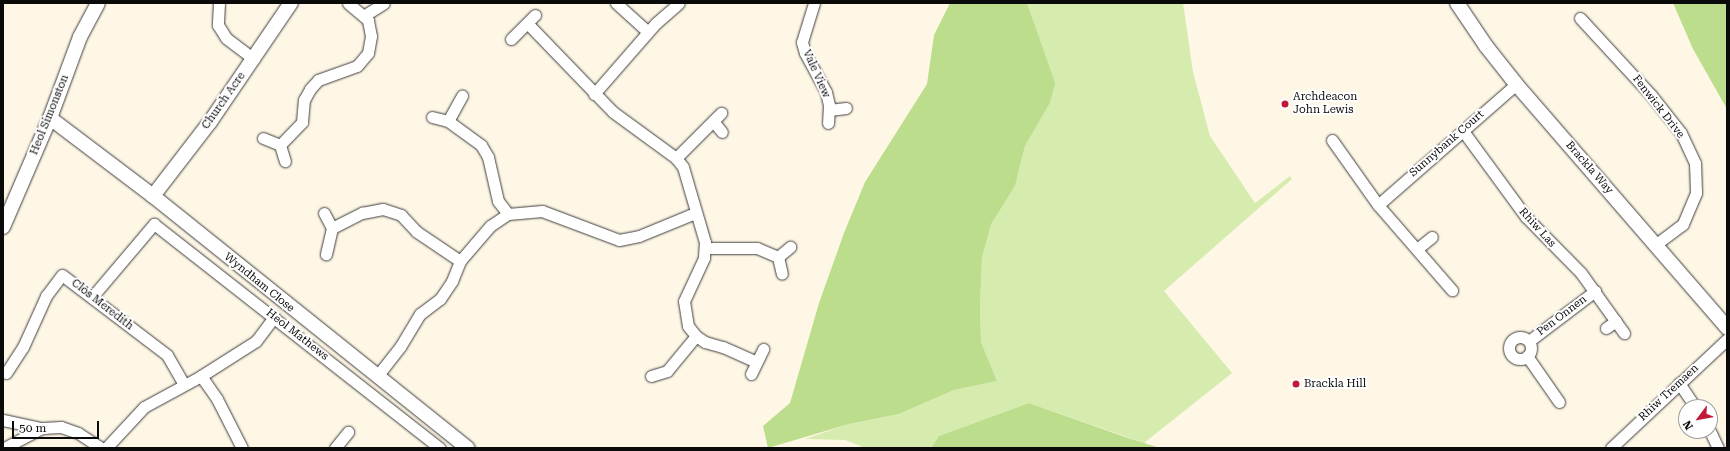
<!DOCTYPE html>
<html>
<head>
<meta charset="utf-8">
<style>
  body { margin:0 }
  #map { position:relative; width:1730px; height:451px; overflow:hidden; background:#fff7e6; font-family:"Roboto Serif",serif }
  div>[style] { position:absolute }
  .green>* { inset:0; background:#d6ebae }
  .forest>* { inset:0; background:#bcdd8c }
  .roads { filter:drop-shadow(0 0 1px #3d3d3d) drop-shadow(0 0 1px #3d3d3d) }
  .minor>* { height:11px; margin:-5.5px; padding:0 5.5px; transform-origin:5.5px; border-radius:5.5px; background:#fff }
  .minor>.ring { margin:-5.5px; padding:0; box-sizing:content-box; background:none; border:11px solid #fff; border-radius:50% }
  .tertiary>* { height:14px; margin:-7px; padding:0 7px; transform-origin:7px; border-radius:7px; background:#fff }
  .dots>* { width:11px; height:11px; translate:-50% -50%; box-sizing:border-box; border:2px solid #fff; border-radius:50% }
  span { translate:-50% -50%; white-space:nowrap; text-align:center; line-height:1.15; -webkit-text-stroke:4px #fff; paint-order:stroke }
  .street-label { font-size:11px; color:#0a0a0a }
  .poi-label { font-size:11px; color:#0a0a0a }
  .left { translate:0 -50%; text-align:left }
  .frame { position:absolute; inset:0; border:4px solid #0a0a0a; pointer-events:none }
  .north { position:absolute; left:1678px; top:399px; width:40px; height:40px; box-sizing:border-box; background:#fff; border:1px solid #9d9d9d; border-radius:50%; rotate:238deg; font-size:11px; font-weight:700; line-height:16px; text-align:center; color:#0a0a0a }
  .north::after { content:''; display:block; margin:auto; width:14px; height:18px; background:#c21938; clip-path:polygon(50% 0,100% 100%,50% 72%,0 100%) }
  .scale { position:absolute; left:12px; top:421px; width:87px; height:18px; box-sizing:border-box; border:2px solid #0a0a0a; border-top:0; padding-left:5px; font-size:12px; line-height:14px; white-space:nowrap; color:#0a0a0a; -webkit-text-stroke:3px #fff; paint-order:stroke }
</style>
</head>
<body>
<div id="map">
  <div class="green">
    <div style="clip-path:polygon(1027px 3px,1183px 3px,1193px 72px,1210px 136px,1255px 203px,1290px 176px,1292px 179px,1164px 291px,1232px 373px,1144px 443px,1029px 403px,939px 436px,931px 448px,865px 448px,845px 440px,805px 439px,849px 424px,899px 414px,954px 390px,997px 381px,981px 342px,980px 307px,982px 258px,991px 223px,1015px 186px,1025px 146px,1050px 103px,1054px 83px)"></div>
  </div>
  <div class="forest">
    <div style="clip-path:polygon(950px 3px,1027px 3px,1055px 83px,1050px 103px,1025px 146px,1015px 186px,991px 224px,982px 258px,980px 307px,981px 342px,997px 381px,954px 390px,899px 414px,849px 424px,768px 448px,763px 426px,790px 403px,819px 303px,844px 233px,865px 182px,927px 84px,934px 35px)"></div>
    <div style="clip-path:polygon(1673px 3px,1727px 3px,1727px 109px,1693px 49px)"></div>
    <div style="clip-path:polygon(1029px 403px,1125px 437px,1160px 448px,931px 448px,939px 436px)"></div>
  </div>
  <div class="roads">
    <div class="minor">
      <div style="left:219px;top:3px;width:22px;rotate:93deg"></div>
      <div style="left:218px;top:25px;width:15px;rotate:58deg"></div>
      <div style="left:226px;top:38px;width:35px;rotate:37deg"></div>
      <div style="left:616px;top:3px;width:43px;rotate:42.2deg"></div>
      <div style="left:814px;top:3px;width:41px;rotate:107.1deg"></div>
      <div style="left:802px;top:42px;width:11px;rotate:75deg"></div>
      <div style="left:805px;top:53px;width:44px;rotate:61.7deg"></div>
      <div style="left:826px;top:92px;width:13px;rotate:77deg"></div>
      <div style="left:829px;top:105px;width:18px;rotate:93deg"></div>
      <div style="left:365px;top:15px;width:22px;rotate:-32deg"></div>
      <div style="left:1580px;top:18px;width:105px;rotate:47.3deg"></div>
      <div style="left:1651px;top:95px;width:48px;rotate:51.7deg"></div>
      <div style="left:1681px;top:133px;width:33px;rotate:65deg"></div>
      <div style="left:1695px;top:163px;width:30px;rotate:88deg"></div>
      <div style="left:1696px;top:193px;width:34px;rotate:113deg"></div>
      <div style="left:1683px;top:224px;width:34px;rotate:143deg"></div>
      <div style="left:528px;top:24px;width:122px;rotate:46deg"></div>
      <div style="left:613px;top:112px;width:78px;rotate:36.1deg"></div>
      <div style="left:676px;top:158px;width:11px;rotate:52deg"></div>
      <div style="left:683px;top:167px;width:78px;rotate:73.7deg"></div>
      <div style="left:705px;top:242px;width:16px;rotate:94deg"></div>
      <div style="left:704px;top:258px;width:47px;rotate:114.9deg"></div>
      <div style="left:684px;top:301px;width:25px;rotate:81deg"></div>
      <div style="left:688px;top:326px;width:13px;rotate:51deg"></div>
      <div style="left:696px;top:336px;width:11px;rotate:34deg"></div>
      <div style="left:705px;top:342px;width:19px;rotate:16deg"></div>
      <div style="left:723px;top:347px;width:36px;rotate:24deg"></div>
      <div style="left:511px;top:39px;width:34px;rotate:-45deg"></div>
      <div style="left:594px;top:94px;width:94px;rotate:-48.9deg"></div>
      <div style="left:656px;top:23px;width:30px;rotate:-41deg"></div>
      <div style="left:829px;top:110px;width:17px;rotate:-7deg"></div>
      <div style="left:432px;top:117px;width:16px;rotate:14deg"></div>
      <div style="left:448px;top:121px;width:41px;rotate:36deg"></div>
      <div style="left:481px;top:145px;width:14px;rotate:60deg"></div>
      <div style="left:488px;top:157px;width:45px;rotate:77.2deg"></div>
      <div style="left:498px;top:201px;width:16px;rotate:52deg"></div>
      <div style="left:448px;top:121px;width:29px;rotate:-61deg"></div>
      <div style="left:713px;top:121px;width:14px;rotate:51deg"></div>
      <div style="left:1463px;top:131px;width:107px;rotate:53.8deg"></div>
      <div style="left:1526px;top:217px;width:78px;rotate:45.5deg"></div>
      <div style="left:1581px;top:273px;width:74px;rotate:54.4deg"></div>
      <div style="left:263px;top:138px;width:18px;rotate:22deg"></div>
      <div style="left:280px;top:145px;width:32px;rotate:-46deg"></div>
      <div style="left:302px;top:122px;width:22px;rotate:-85deg"></div>
      <div style="left:304px;top:100px;width:13px;rotate:-61deg"></div>
      <div style="left:310px;top:89px;width:12px;rotate:-48deg"></div>
      <div style="left:318px;top:80px;width:41px;rotate:-19.7deg"></div>
      <div style="left:357px;top:66px;width:17px;rotate:-50deg"></div>
      <div style="left:368px;top:53px;width:17px;rotate:-80deg"></div>
      <div style="left:371px;top:36px;width:16px;rotate:-101deg"></div>
      <div style="left:368px;top:20px;width:26px;rotate:-140deg"></div>
      <div style="left:1332px;top:140px;width:80px;rotate:54.7deg"></div>
      <div style="left:1378px;top:205px;width:113px;rotate:49deg"></div>
      <div style="left:280px;top:145px;width:17px;rotate:73deg"></div>
      <div style="left:676px;top:158px;width:64px;rotate:-45deg"></div>
      <div style="left:1378px;top:205px;width:184px;rotate:-41.2deg"></div>
      <div style="left:324px;top:213px;width:17px;rotate:62deg"></div>
      <div style="left:332px;top:228px;width:27px;rotate:103deg"></div>
      <div style="left:332px;top:228px;width:34px;rotate:-27deg"></div>
      <div style="left:362px;top:213px;width:21px;rotate:-11deg"></div>
      <div style="left:383px;top:209px;width:19px;rotate:18deg"></div>
      <div style="left:401px;top:215px;width:23px;rotate:47deg"></div>
      <div style="left:417px;top:232px;width:52px;rotate:34deg"></div>
      <div style="left:705px;top:248px;width:52px"></div>
      <div style="left:757px;top:248px;width:23px;rotate:23deg"></div>
      <div style="left:778px;top:257px;width:16px;rotate:-40deg"></div>
      <div style="left:1417px;top:249px;width:19px;rotate:-39deg"></div>
      <div style="left:778px;top:257px;width:17px;rotate:77deg"></div>
      <div style="left:92px;top:297px;width:96px;rotate:-49.7deg"></div>
      <div style="left:154px;top:224px;width:363px;rotate:38.1deg"></div>
      <div style="left:1606px;top:328px;width:12px;rotate:-35deg"></div>
      <div class="ring" style="left:1509px;top:337px;width:11px;height:11px"></div>
      <div style="left:1529px;top:341px;width:83px;rotate:-37.1deg"></div>
      <div style="left:1527px;top:356px;width:56px;rotate:55.2deg"></div>
      <div style="left:6px;top:373px;width:31px;rotate:-57deg"></div>
      <div style="left:23px;top:347px;width:56px;rotate:-65.7deg"></div>
      <div style="left:46px;top:296px;width:26px;rotate:-53deg"></div>
      <div style="left:62px;top:275px;width:132px;rotate:37.3deg"></div>
      <div style="left:167px;top:355px;width:34px;rotate:60deg"></div>
      <div style="left:751px;top:374px;width:28px;rotate:-64deg"></div>
      <div style="left:378px;top:375px;width:36px;rotate:-52deg"></div>
      <div style="left:400px;top:347px;width:39px;rotate:-59deg"></div>
      <div style="left:420px;top:314px;width:25px;rotate:-37deg"></div>
      <div style="left:440px;top:299px;width:22px;rotate:-56deg"></div>
      <div style="left:452px;top:281px;width:22px;rotate:-68deg"></div>
      <div style="left:460px;top:261px;width:46px;rotate:-49.4deg"></div>
      <div style="left:490px;top:226px;width:22px;rotate:-34deg"></div>
      <div style="left:508px;top:214px;width:34px;rotate:-5deg"></div>
      <div style="left:542px;top:211px;width:82px;rotate:20.6deg"></div>
      <div style="left:619px;top:240px;width:20px;rotate:-11deg"></div>
      <div style="left:639px;top:236px;width:61px;rotate:-22.3deg"></div>
      <div style="left:201px;top:376px;width:65px;rotate:-32.5deg"></div>
      <div style="left:256px;top:341px;width:30px;rotate:-53deg"></div>
      <div style="left:651px;top:376px;width:17px;rotate:-17deg"></div>
      <div style="left:667px;top:371px;width:45px;rotate:-50.4deg"></div>
      <div style="left:1679px;top:383px;width:29px;rotate:56deg"></div>
      <div style="left:3px;top:420px;width:40px;rotate:12deg"></div>
      <div style="left:42px;top:428px;width:19px;rotate:-3deg"></div>
      <div style="left:61px;top:427px;width:18px;rotate:19deg"></div>
      <div style="left:78px;top:433px;width:27px;rotate:33deg"></div>
      <div style="left:1710px;top:431px;width:19px;rotate:65deg"></div>
      <div style="left:4px;top:448px;width:43px;rotate:-27.8deg"></div>
      <div style="left:106px;top:448px;width:56px;rotate:-47.2deg"></div>
      <div style="left:144px;top:407px;width:65px;rotate:-28.5deg"></div>
      <div style="left:201px;top:376px;width:28px;rotate:55deg"></div>
      <div style="left:217px;top:399px;width:55px;rotate:63deg"></div>
      <div style="left:335px;top:448px;width:21px;rotate:-51deg"></div>
      <div style="left:1611px;top:448px;width:159px;rotate:-43.2deg"></div>
    </div>
    <div class="tertiary">
      <div style="left:1457px;top:3px;width:52px;rotate:56deg"></div>
      <div style="left:1486px;top:46px;width:48px;rotate:51.7deg"></div>
      <div style="left:1516px;top:84px;width:323px;rotate:49.1deg"></div>
      <div style="left:50px;top:118px;width:129px;rotate:37.1deg"></div>
      <div style="left:153px;top:196px;width:403px;rotate:38.7deg"></div>
      <div style="left:153px;top:196px;width:93px;rotate:-52.4deg"></div>
      <div style="left:210px;top:122px;width:144px;rotate:-55.8deg"></div>
      <div style="left:3px;top:227px;width:119px;rotate:-66.7deg"></div>
      <div style="left:50px;top:118px;width:86px;rotate:-69.7deg"></div>
      <div style="left:80px;top:37px;width:38px;rotate:-62deg"></div>
    </div>
  </div>
  <div class="dots">
    <div style="left:1285px;top:104px;background:#c21938"></div>
    <div style="left:1296px;top:384px;background:#c21938"></div>
  </div>
  <div class="street-label">
    <span style="left:816px;top:74px;rotate:66deg">Vale View</span>
    <span style="left:224px;top:101px;rotate:-55deg">Church Acre</span>
    <span style="left:1658px;top:107px;rotate:52deg">Fenwick Drive</span>
    <span style="left:50px;top:115px;rotate:-68deg">Heol Simonston</span>
    <span style="left:1447px;top:144px;rotate:-41deg">Sunnybank Court</span>
    <span style="left:1589px;top:168px;rotate:49deg">Brackla Way</span>
    <span style="left:1537px;top:228px;rotate:48deg">Rhiw Las</span>
    <span style="left:259px;top:283px;rotate:39deg">Wyndham Close</span>
    <span style="left:102px;top:305px;rotate:38deg">Clôs Meredith</span>
    <span style="left:1562px;top:316px;rotate:-37deg">Pen Onnen</span>
    <span style="left:297px;top:335px;rotate:38deg">Heol Mathews</span>
    <span style="left:1669px;top:393px;rotate:-43deg">Rhiw Tremaen</span>
  </div>
  <div class="poi-label">
    <span class="left" style="left:1293px;top:104px">Archdeacon<br>John Lewis</span>
    <span class="left" style="left:1304px;top:384px">Brackla Hill</span>
  </div>
  <div class="frame"></div>
  <div class="north">N</div>
  <div class="scale">50 m</div>
</div>
</body>
</html>
